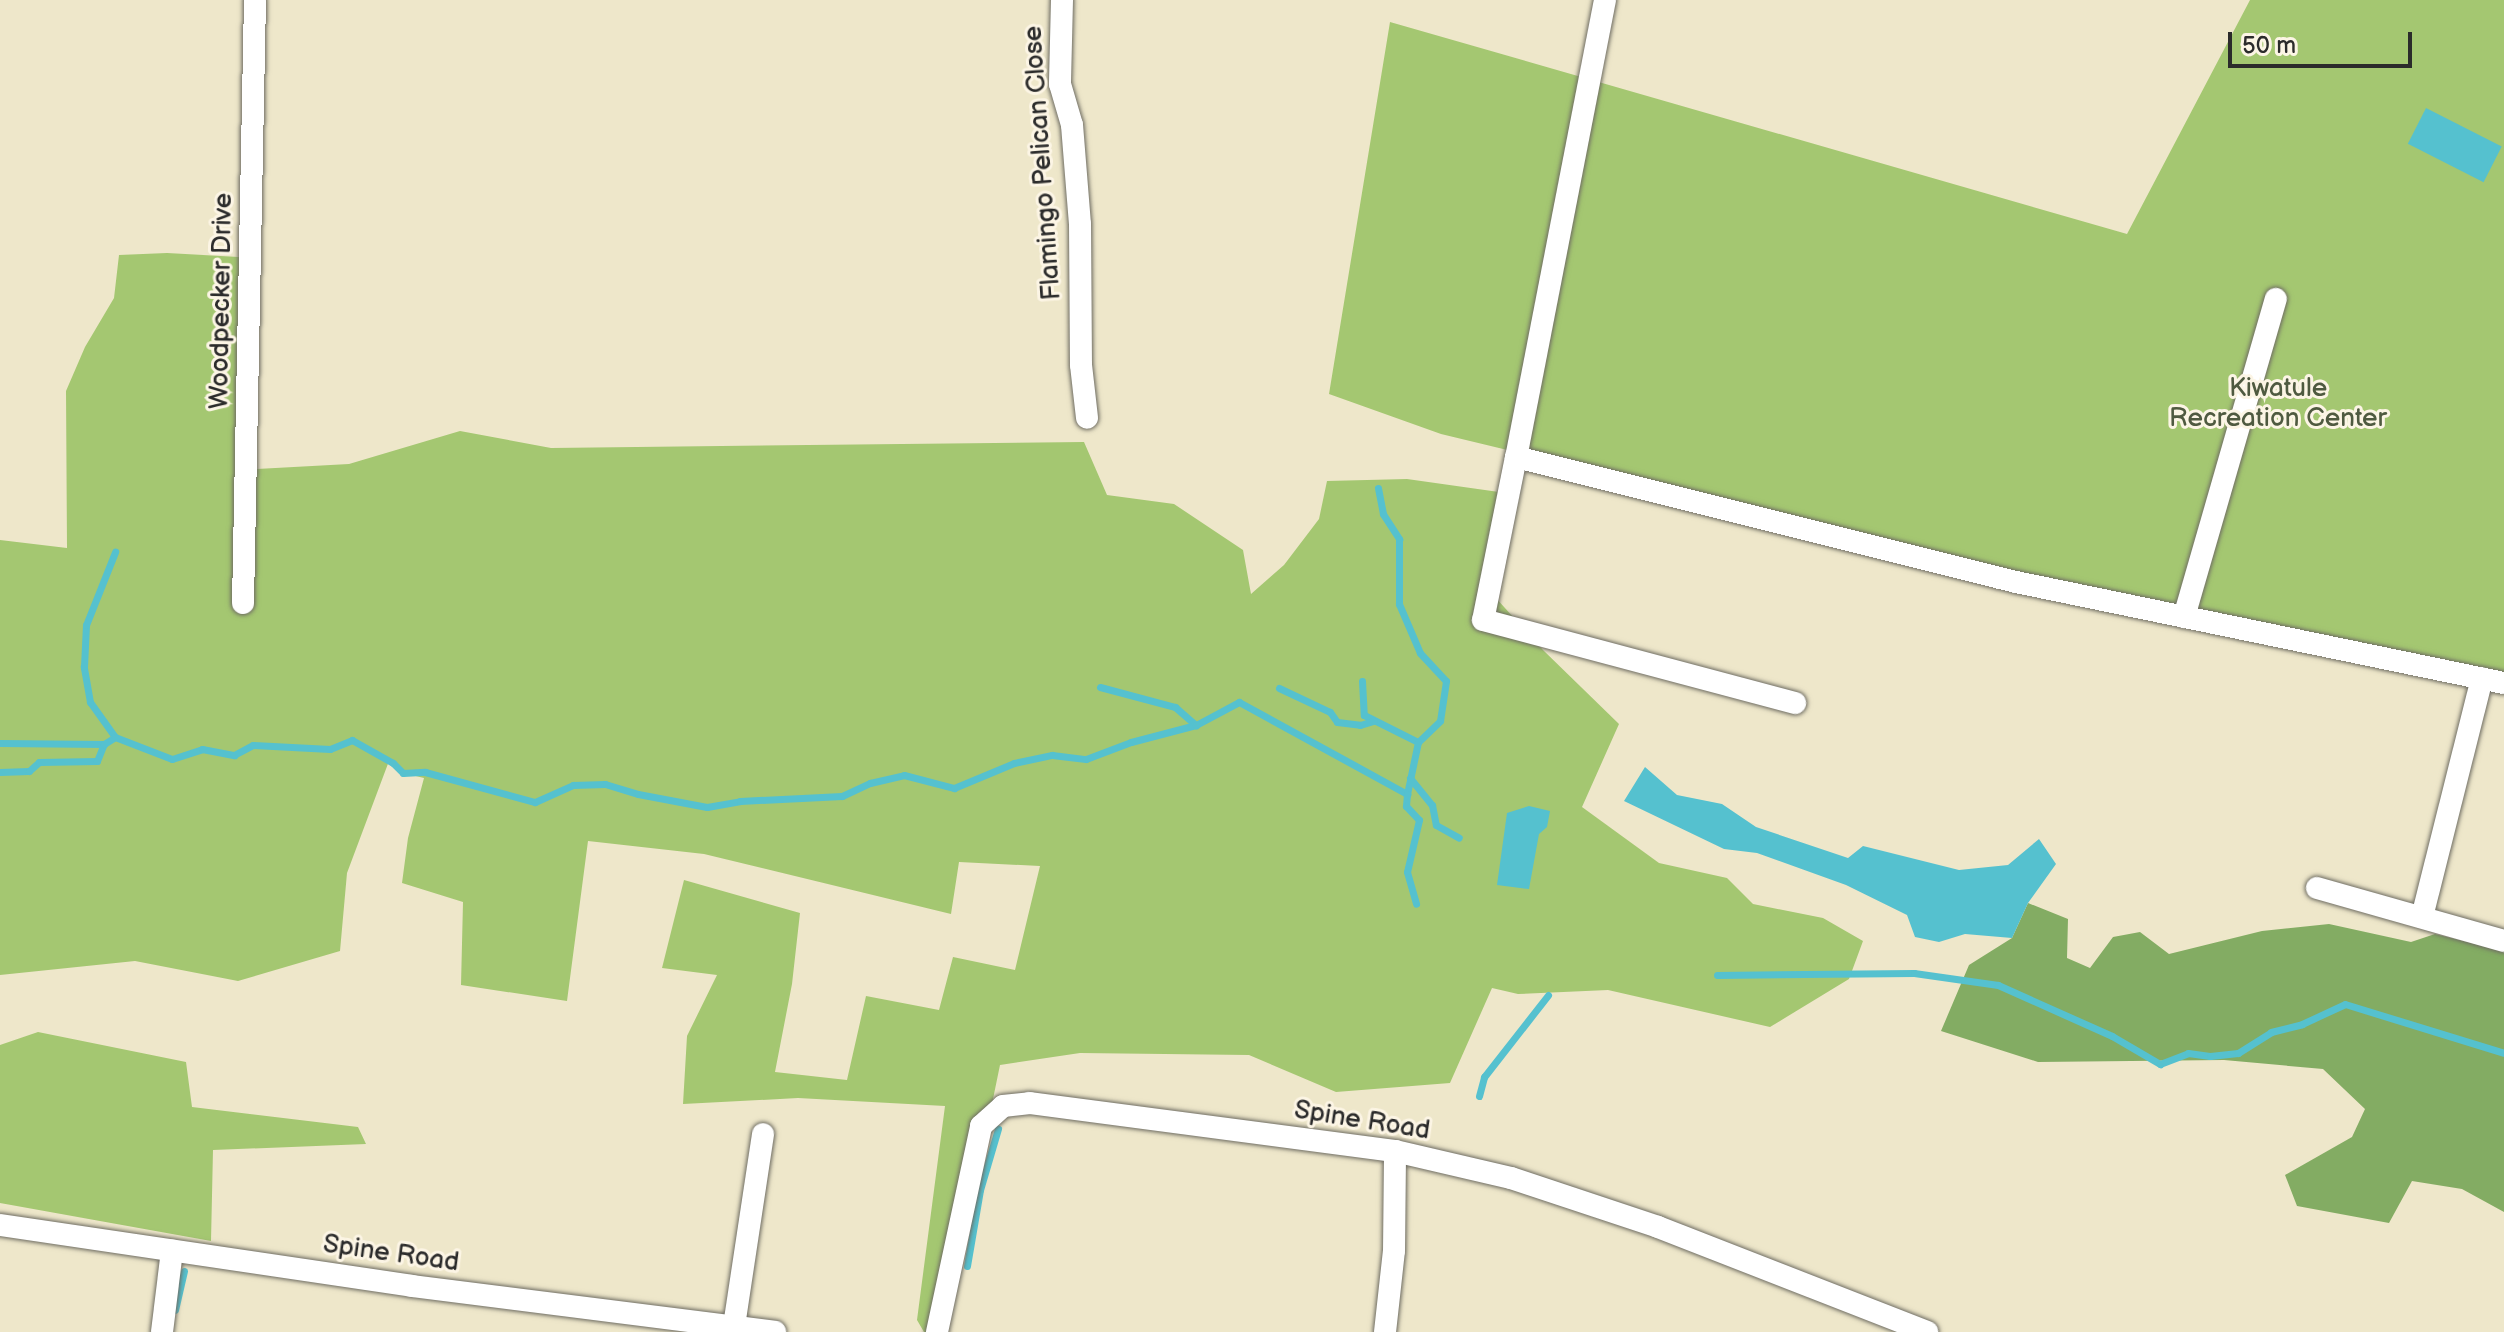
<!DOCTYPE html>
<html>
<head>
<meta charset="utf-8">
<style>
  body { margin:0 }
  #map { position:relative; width:2504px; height:1332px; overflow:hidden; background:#eee7ca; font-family:"Balsamiq Sans",sans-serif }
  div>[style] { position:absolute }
  .green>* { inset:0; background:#a4c771 }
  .forest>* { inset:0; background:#83ac63 }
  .water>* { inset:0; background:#55c1cf; transform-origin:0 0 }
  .stream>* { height:7px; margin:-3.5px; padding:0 3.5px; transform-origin:3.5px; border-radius:3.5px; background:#55c1cf }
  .roads { filter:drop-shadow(0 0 2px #6f6d63) drop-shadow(0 0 2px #6f6d63) }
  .street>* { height:22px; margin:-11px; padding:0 11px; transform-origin:11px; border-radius:11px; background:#fff }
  span { translate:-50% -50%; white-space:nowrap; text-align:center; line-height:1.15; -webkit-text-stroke:6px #fcf5e5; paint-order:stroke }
  .street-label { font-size:26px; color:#2b2b2b }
  .park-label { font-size:26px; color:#4f5a40 }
  .scale { position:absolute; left:2228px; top:32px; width:184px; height:36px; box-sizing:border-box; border:4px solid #2b2b2b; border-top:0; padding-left:10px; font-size:24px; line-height:28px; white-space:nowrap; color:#2b2b2b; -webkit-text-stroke:6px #fcf5e5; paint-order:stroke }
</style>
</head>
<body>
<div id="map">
  <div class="green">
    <div style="clip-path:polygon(2250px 0,2504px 0,2504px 690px,1441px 434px,1329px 394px,1390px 22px,2127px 234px)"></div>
    <div style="clip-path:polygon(167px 253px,258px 258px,257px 469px,349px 464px,460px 431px,551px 448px,1084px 442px,1107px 495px,1174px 504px,1243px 550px,1251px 594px,1284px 565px,1319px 519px,1327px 481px,1407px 479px,1506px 493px,1495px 597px,1543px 650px,1619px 724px,1582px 807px,1659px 863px,1727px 878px,1753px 904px,1823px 918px,1863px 941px,1849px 979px,1770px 1027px,1608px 990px,1518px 994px,1492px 988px,1450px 1083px,1336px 1092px,1249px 1055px,1080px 1053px,1000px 1065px,945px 1332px,924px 1332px,917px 1320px,945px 1106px,798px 1098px,683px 1104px,687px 1036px,717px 975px,662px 968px,684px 880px,800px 913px,792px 984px,775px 1072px,847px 1080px,866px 996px,939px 1010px,953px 957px,1015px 970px,1040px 866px,959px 862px,951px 914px,704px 854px,588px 841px,567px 1001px,461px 985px,463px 902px,402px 883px,408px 838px,424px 778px,403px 773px,389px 761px,347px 873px,340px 951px,238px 981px,135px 961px,0 975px,0 540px,67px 548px,66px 391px,85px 347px,114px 298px,119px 255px)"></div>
    <div style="clip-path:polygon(38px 1032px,186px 1062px,192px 1107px,358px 1127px,366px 1144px,213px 1150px,211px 1241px,0 1203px,0 1045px)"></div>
  </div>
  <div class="forest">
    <div style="clip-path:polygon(2028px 903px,2068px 919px,2067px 958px,2090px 968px,2113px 937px,2140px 932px,2169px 954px,2262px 931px,2329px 924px,2411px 942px,2435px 934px,2504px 951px,2504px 1212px,2462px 1189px,2412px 1181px,2389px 1223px,2297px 1206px,2285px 1175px,2352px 1137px,2365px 1109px,2323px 1069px,2224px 1060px,2038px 1062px,1941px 1031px,1969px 965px,2012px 938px)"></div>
  </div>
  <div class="water">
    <div style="left:2426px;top:108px;width:85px;height:40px;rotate:27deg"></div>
    <div style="clip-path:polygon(1645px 767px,1677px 795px,1722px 804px,1756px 827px,1848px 858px,1863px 846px,1959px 870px,2008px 865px,2039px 839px,2056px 864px,2028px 903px,2012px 938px,1965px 934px,1939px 942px,1915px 937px,1907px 915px,1846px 885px,1757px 853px,1724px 849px,1624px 801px)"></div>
    <div style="clip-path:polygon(1529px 806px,1550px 811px,1547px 827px,1539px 834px,1529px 889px,1497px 885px,1507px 813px)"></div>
  </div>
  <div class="stream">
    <div style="left:1378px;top:488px;width:26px;rotate:79deg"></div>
    <div style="left:1383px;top:514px;width:30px;rotate:57deg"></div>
    <div style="left:1399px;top:539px;width:65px;rotate:90deg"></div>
    <div style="left:1399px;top:604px;width:53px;rotate:66.8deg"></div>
    <div style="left:1420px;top:653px;width:38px;rotate:47deg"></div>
    <div style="left:1446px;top:681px;width:40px;rotate:98.5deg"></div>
    <div style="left:1440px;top:721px;width:30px;rotate:136deg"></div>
    <div style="left:1362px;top:681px;width:34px;rotate:87deg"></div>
    <div style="left:1364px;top:715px;width:60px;rotate:26.6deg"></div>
    <div style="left:1418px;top:742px;width:53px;rotate:101.9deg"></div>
    <div style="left:1100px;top:687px;width:78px;rotate:14.9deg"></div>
    <div style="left:1175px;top:707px;width:28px;rotate:41deg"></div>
    <div style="left:1279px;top:688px;width:56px;rotate:25.2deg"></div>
    <div style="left:1330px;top:712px;width:12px;rotate:55deg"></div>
    <div style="left:1337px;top:722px;width:23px;rotate:7deg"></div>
    <div style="left:1360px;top:725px;width:14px;rotate:-17deg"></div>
    <div style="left:115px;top:737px;width:43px;rotate:-125.5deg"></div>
    <div style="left:90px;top:702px;width:36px;rotate:-100deg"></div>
    <div style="left:84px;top:667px;width:42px;rotate:-87.3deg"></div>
    <div style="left:86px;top:625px;width:79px;rotate:-68.3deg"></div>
    <div style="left:0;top:743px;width:104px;rotate:0.6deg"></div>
    <div style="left:0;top:772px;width:29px;rotate:-2deg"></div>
    <div style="left:29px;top:771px;width:13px;rotate:-42deg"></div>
    <div style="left:39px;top:762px;width:58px;rotate:-1deg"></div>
    <div style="left:97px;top:761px;width:18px;rotate:-68deg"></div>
    <div style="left:104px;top:744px;width:13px;rotate:-32deg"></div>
    <div style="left:115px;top:737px;width:61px;rotate:21.1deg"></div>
    <div style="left:172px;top:759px;width:32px;rotate:-18deg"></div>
    <div style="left:202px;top:749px;width:33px;rotate:11deg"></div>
    <div style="left:234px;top:755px;width:21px;rotate:-28deg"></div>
    <div style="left:253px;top:745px;width:77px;rotate:3deg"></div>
    <div style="left:330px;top:749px;width:24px;rotate:-22deg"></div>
    <div style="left:352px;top:740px;width:47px;rotate:29.3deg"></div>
    <div style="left:393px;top:763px;width:14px;rotate:45deg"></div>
    <div style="left:403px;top:773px;width:22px;rotate:-3deg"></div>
    <div style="left:425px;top:772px;width:114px;rotate:15.3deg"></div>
    <div style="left:535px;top:802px;width:42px;rotate:-24.1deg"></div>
    <div style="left:573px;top:785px;width:32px;rotate:-2deg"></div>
    <div style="left:605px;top:784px;width:34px;rotate:17deg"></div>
    <div style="left:638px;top:794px;width:70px;rotate:10.7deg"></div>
    <div style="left:707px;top:807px;width:34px;rotate:-10deg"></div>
    <div style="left:740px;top:801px;width:102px;rotate:-2.8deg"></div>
    <div style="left:842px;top:796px;width:31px;rotate:-25deg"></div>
    <div style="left:870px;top:783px;width:35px;rotate:-13deg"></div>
    <div style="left:904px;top:775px;width:52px;rotate:14.6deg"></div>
    <div style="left:954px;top:788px;width:65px;rotate:-22.6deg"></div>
    <div style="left:1014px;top:763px;width:39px;rotate:-12deg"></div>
    <div style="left:1052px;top:755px;width:34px;rotate:7deg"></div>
    <div style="left:1086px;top:759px;width:48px;rotate:-20.7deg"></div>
    <div style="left:1131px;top:742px;width:67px;rotate:-14.7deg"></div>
    <div style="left:1196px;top:725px;width:49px;rotate:-28.1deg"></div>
    <div style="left:1239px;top:702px;width:192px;rotate:28.7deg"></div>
    <div style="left:1407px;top:794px;width:12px;rotate:95deg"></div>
    <div style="left:1406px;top:806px;width:19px;rotate:47deg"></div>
    <div style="left:1419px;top:820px;width:53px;rotate:103deg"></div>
    <div style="left:1407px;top:872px;width:33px;rotate:74deg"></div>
    <div style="left:1410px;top:778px;width:35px;rotate:51deg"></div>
    <div style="left:1432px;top:805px;width:20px;rotate:79deg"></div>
    <div style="left:1436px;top:825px;width:26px;rotate:29deg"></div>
    <div style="left:1717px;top:975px;width:197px;rotate:-0.6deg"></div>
    <div style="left:1914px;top:973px;width:85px;rotate:8.1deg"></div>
    <div style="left:1998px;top:985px;width:125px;rotate:24.1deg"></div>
    <div style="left:2112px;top:1036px;width:56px;rotate:30.3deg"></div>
    <div style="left:2160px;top:1064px;width:30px;rotate:-21deg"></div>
    <div style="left:2188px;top:1053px;width:22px;rotate:8deg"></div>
    <div style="left:2210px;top:1056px;width:28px;rotate:-6deg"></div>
    <div style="left:2238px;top:1053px;width:39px;rotate:-32deg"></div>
    <div style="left:2271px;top:1032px;width:32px;rotate:-14deg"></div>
    <div style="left:2302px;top:1024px;width:47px;rotate:-24.9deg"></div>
    <div style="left:2345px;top:1004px;width:166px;rotate:17.1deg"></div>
    <div style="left:1479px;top:1096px;width:20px;rotate:-75deg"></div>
    <div style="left:1484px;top:1077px;width:104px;rotate:-52deg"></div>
    <div style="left:967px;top:1266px;width:77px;rotate:-80.3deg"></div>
    <div style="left:980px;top:1190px;width:64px;rotate:-73.6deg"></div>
    <div style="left:175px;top:1310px;width:40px;rotate:-77deg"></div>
  </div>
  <div class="roads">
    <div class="street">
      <div style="left:1062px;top:0;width:84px;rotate:91.4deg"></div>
      <div style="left:1060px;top:84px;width:43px;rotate:73.7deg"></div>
      <div style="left:1072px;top:125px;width:99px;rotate:85.4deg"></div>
      <div style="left:1080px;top:224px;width:141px;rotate:89.6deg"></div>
      <div style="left:1081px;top:365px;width:53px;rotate:83.5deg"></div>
      <div style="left:1605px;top:0;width:466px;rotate:101deg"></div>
      <div style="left:1516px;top:457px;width:515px;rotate:14.04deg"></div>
      <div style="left:2016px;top:582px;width:498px;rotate:11.7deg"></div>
      <div style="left:1516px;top:457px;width:166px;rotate:101.4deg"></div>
      <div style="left:1483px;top:620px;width:323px;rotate:14.9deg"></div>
      <div style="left:243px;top:603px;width:603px;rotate:-88.86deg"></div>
      <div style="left:2184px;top:617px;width:331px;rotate:-73.9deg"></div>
      <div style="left:2317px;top:888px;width:194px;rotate:15.8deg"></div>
      <div style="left:2422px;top:917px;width:246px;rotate:-75.9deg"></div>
      <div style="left:0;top:1225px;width:416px;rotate:8.4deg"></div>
      <div style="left:412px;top:1286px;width:366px;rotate:7.2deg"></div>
      <div style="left:734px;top:1326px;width:194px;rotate:-81.4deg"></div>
      <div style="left:162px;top:1332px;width:82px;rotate:-83deg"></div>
      <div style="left:937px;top:1332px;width:211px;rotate:-77.9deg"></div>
      <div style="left:981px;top:1126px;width:30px;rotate:-42deg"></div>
      <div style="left:1003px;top:1106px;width:27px;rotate:-6deg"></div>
      <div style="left:1030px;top:1103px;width:368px;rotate:7.5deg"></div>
      <div style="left:1395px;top:1151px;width:119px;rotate:13.1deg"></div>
      <div style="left:1511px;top:1178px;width:155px;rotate:18.4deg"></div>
      <div style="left:1658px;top:1227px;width:289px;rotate:21.3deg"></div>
      <div style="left:1385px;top:1332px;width:81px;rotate:-83.7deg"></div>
      <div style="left:1394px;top:1251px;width:100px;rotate:-89.4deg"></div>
    </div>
  </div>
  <div class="street-label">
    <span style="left:1043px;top:163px;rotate:-94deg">Flamingo Pelican Close</span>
    <span style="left:222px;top:301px;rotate:-89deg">Woodpecker Drive</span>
    <span style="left:1362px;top:1121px;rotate:9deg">Spine Road</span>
    <span style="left:391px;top:1254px;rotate:8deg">Spine Road</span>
  </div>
  <div class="park-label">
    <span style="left:2278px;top:404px">Kiwatule<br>Recreation Center</span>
  </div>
  <div class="scale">50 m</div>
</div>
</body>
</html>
